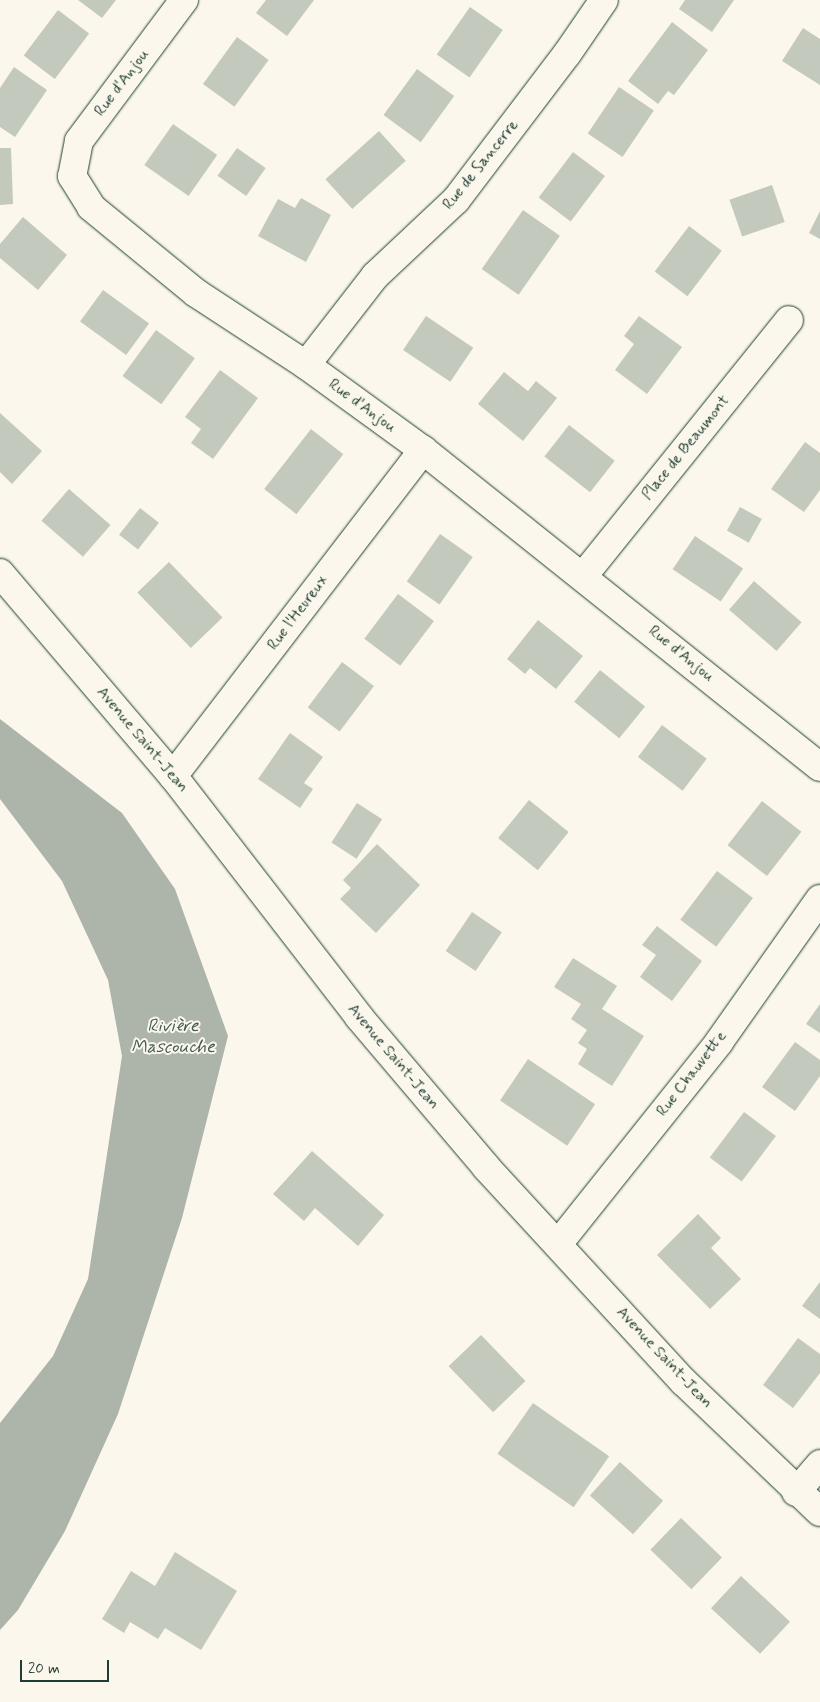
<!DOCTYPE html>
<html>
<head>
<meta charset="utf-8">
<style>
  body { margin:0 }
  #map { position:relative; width:820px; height:1702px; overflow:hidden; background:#fbf7ec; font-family:Mynerve,sans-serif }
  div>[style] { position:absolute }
  .water>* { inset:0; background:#adb4aa }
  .building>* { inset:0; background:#c4c9be; transform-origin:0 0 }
  .roads { filter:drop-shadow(0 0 1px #1f3d34) drop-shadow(0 0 1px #1f3d34) }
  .street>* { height:28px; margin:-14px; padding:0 14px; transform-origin:14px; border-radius:14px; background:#fbf7ec }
  .secondary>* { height:28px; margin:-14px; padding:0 14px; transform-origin:14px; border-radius:14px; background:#fbf7ec }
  span { translate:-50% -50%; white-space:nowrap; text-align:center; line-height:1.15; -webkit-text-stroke:4px #fbf7ec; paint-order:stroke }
  .street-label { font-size:16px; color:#1f3d34 }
  .water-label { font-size:18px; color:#425b52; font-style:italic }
  .scale { position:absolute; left:20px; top:1660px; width:89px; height:22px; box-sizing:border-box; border:2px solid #1f3d34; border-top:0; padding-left:6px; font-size:15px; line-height:18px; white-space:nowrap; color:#1f3d34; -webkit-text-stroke:4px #fbf7ec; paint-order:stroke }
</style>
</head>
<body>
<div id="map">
  <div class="water">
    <div style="clip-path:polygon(0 719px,122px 813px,175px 889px,228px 1036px,182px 1218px,118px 1414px,65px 1531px,18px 1610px,0 1630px,0 1423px,53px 1356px,88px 1279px,122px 1056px,108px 980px,62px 881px,0 799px)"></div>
  </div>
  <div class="building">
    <div style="clip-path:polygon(78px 0,116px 0,102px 18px)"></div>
    <div style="clip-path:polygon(266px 0,314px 0,287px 36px,256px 13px)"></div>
    <div style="clip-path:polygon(685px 0,734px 0,712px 32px,679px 9px)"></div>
    <div style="left:470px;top:7px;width:40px;height:58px;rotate:35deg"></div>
    <div style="left:58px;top:10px;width:39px;height:57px;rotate:37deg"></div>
    <div style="clip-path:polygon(672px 22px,708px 50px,674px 95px,668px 91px,658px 104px,628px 81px)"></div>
    <div style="clip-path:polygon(803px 28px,820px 39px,820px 85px,782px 61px)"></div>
    <div style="left:237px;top:37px;width:39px;height:58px;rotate:36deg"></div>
    <div style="clip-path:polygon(14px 67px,47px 90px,15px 137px,0 127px,0 88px)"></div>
    <div style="left:417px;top:69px;width:46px;height:57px;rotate:36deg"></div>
    <div style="left:619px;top:87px;width:42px;height:56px;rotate:34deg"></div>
    <div style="left:173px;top:124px;width:54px;height:50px;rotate:35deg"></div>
    <div style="left:379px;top:131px;width:40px;height:72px;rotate:48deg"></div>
    <div style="clip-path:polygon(0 148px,11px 148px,13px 204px,0 205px)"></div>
    <div style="left:237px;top:148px;width:35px;height:34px;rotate:35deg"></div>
    <div style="left:573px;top:152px;width:40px;height:57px;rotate:37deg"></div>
    <div style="left:772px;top:185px;width:39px;height:45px;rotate:71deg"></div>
    <div style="clip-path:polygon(301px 198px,331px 215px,306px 262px,258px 236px,278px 199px,295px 208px)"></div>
    <div style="left:523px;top:210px;width:45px;height:72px;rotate:35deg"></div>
    <div style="clip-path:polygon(820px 211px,820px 239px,809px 233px)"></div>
    <div style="clip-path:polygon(23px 217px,67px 255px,38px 290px,0 258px,0 244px)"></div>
    <div style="left:689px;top:226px;width:41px;height:57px;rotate:37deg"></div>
    <div style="left:103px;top:290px;width:57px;height:39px;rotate:36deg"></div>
    <div style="left:426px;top:316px;width:57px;height:41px;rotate:34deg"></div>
    <div style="clip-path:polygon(639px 316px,682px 347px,647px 394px,615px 370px,634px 344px,624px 336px)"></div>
    <div style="left:156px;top:330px;width:48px;height:57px;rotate:36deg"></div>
    <div style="clip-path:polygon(220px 370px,258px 398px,213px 459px,191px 443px,201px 429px,185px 417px)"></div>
    <div style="clip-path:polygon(504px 372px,528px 391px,536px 381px,557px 398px,523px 441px,478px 404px)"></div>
    <div style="clip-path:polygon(0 413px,42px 451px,12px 484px,0 472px)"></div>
    <div style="left:569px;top:425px;width:58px;height:40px;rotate:38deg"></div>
    <div style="left:311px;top:429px;width:41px;height:76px;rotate:38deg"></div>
    <div style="clip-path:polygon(805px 442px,820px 453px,820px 490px,804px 512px,771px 489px)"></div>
    <div style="left:69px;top:489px;width:55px;height:42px;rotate:41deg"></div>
    <div style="left:740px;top:507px;width:25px;height:27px;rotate:29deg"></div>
    <div style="left:140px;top:508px;width:24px;height:34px;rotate:38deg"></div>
    <div style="left:440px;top:534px;width:40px;height:58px;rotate:35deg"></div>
    <div style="left:695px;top:536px;width:58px;height:40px;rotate:34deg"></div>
    <div style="left:169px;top:562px;width:77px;height:44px;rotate:46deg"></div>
    <div style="left:754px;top:581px;width:63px;height:38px;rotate:41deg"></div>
    <div style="left:398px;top:594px;width:45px;height:56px;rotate:37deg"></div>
    <div style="clip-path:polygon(538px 620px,583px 656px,556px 689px,530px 668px,525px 674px,507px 659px)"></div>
    <div style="left:342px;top:662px;width:40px;height:57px;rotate:37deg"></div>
    <div style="left:600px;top:670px;width:58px;height:41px;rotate:39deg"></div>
    <div style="left:662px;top:725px;width:56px;height:40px;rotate:37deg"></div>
    <div style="clip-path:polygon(290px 733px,323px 757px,304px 783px,313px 789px,300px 808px,258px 779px)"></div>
    <div style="left:529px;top:800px;width:51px;height:49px;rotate:39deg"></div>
    <div style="left:762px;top:801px;width:50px;height:56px;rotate:38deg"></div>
    <div style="left:357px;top:803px;width:30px;height:47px;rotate:33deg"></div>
    <div style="clip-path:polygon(377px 844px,420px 885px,376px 933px,340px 899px,351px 888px,343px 880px)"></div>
    <div style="left:717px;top:871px;width:45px;height:61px;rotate:37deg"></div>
    <div style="left:472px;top:912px;width:36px;height:47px;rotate:34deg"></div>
    <div style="clip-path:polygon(657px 926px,702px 961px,672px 1001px,640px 977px,656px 955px,642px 945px)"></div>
    <div style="clip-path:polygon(573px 958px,617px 986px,602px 1009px,644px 1036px,612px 1086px,578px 1064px,587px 1049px,578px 1043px,587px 1030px,571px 1019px,581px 1004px,554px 987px)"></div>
    <div style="clip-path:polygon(820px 1004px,820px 1033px,806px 1024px)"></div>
    <div style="clip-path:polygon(795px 1042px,820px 1060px,820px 1076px,795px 1111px,762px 1087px)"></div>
    <div style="left:528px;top:1059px;width:81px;height:50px;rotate:34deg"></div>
    <div style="left:744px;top:1112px;width:40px;height:57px;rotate:37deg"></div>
    <div style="clip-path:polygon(312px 1151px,384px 1215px,358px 1246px,315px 1208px,304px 1221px,273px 1194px)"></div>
    <div style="clip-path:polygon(698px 1214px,721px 1238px,711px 1248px,741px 1279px,710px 1309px,657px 1255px)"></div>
    <div style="clip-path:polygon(820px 1282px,820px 1319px,802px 1306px)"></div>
    <div style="left:481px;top:1335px;width:64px;height:45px;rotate:46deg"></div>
    <div style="clip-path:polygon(798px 1338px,820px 1354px,820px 1373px,793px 1408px,763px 1385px)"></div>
    <div style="left:533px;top:1403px;width:93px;height:62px;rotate:35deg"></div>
    <div style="left:620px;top:1462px;width:58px;height:45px;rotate:42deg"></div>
    <div style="left:681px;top:1518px;width:57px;height:44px;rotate:44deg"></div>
    <div style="clip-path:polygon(175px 1552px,237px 1591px,201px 1650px,165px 1628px,158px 1639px,130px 1622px,124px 1633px,102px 1619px,131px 1571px,155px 1586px)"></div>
    <div style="left:741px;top:1576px;width:67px;height:44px;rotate:43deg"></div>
  </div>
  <div class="roads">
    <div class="street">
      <div style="left:184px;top:0;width:176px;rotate:126.7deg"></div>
      <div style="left:79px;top:141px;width:36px;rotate:101deg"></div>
      <div style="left:72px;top:176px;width:36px;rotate:58deg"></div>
      <div style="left:91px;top:207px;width:136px;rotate:39.3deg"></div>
      <div style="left:196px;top:293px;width:131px;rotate:33.2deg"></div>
      <div style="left:306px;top:365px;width:145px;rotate:36deg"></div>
      <div style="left:423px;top:450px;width:508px;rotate:38.61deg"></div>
      <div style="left:306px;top:365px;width:113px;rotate:-52.2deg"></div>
      <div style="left:375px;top:276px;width:111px;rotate:-43.2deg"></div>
      <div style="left:456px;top:200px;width:183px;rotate:-52.8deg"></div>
      <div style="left:567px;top:54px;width:65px;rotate:-55.6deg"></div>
      <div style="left:584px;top:575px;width:327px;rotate:-51.2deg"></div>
      <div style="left:173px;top:776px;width:411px;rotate:-52.5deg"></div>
      <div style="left:558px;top:1244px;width:258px;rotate:-51.4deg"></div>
      <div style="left:719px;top:1042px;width:175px;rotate:-54.8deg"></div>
      <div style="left:796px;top:1492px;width:37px;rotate:-49deg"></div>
    </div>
    <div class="secondary">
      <div style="left:0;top:573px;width:267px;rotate:49.6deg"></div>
      <div style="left:173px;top:776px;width:304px;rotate:52.3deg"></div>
      <div style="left:359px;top:1017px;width:197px;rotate:49.7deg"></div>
      <div style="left:486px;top:1167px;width:292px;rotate:47.4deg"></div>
      <div style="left:684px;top:1382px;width:188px;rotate:43.7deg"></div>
    </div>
  </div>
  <div class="street-label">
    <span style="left:122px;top:83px;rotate:-53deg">Rue d'Anjou</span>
    <span style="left:481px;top:165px;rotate:-51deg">Rue de Sancerre</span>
    <span style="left:362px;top:406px;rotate:36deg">Rue d'Anjou</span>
    <span style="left:686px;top:448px;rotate:-51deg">Place de Beaumont</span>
    <span style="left:298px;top:613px;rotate:-53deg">Rue l'Heureux</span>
    <span style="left:681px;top:654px;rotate:39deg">Rue d'Anjou</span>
    <span style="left:142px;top:740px;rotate:50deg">Avenue Saint-Jean</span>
    <span style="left:393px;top:1057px;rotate:50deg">Avenue Saint-Jean</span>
    <span style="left:692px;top:1074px;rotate:-52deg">Rue Chauvette</span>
    <span style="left:664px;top:1358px;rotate:47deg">Avenue Saint-Jean</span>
  </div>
  <div class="water-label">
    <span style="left:173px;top:1037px">Rivière<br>Mascouche</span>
  </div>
  <div class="scale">20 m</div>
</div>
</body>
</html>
